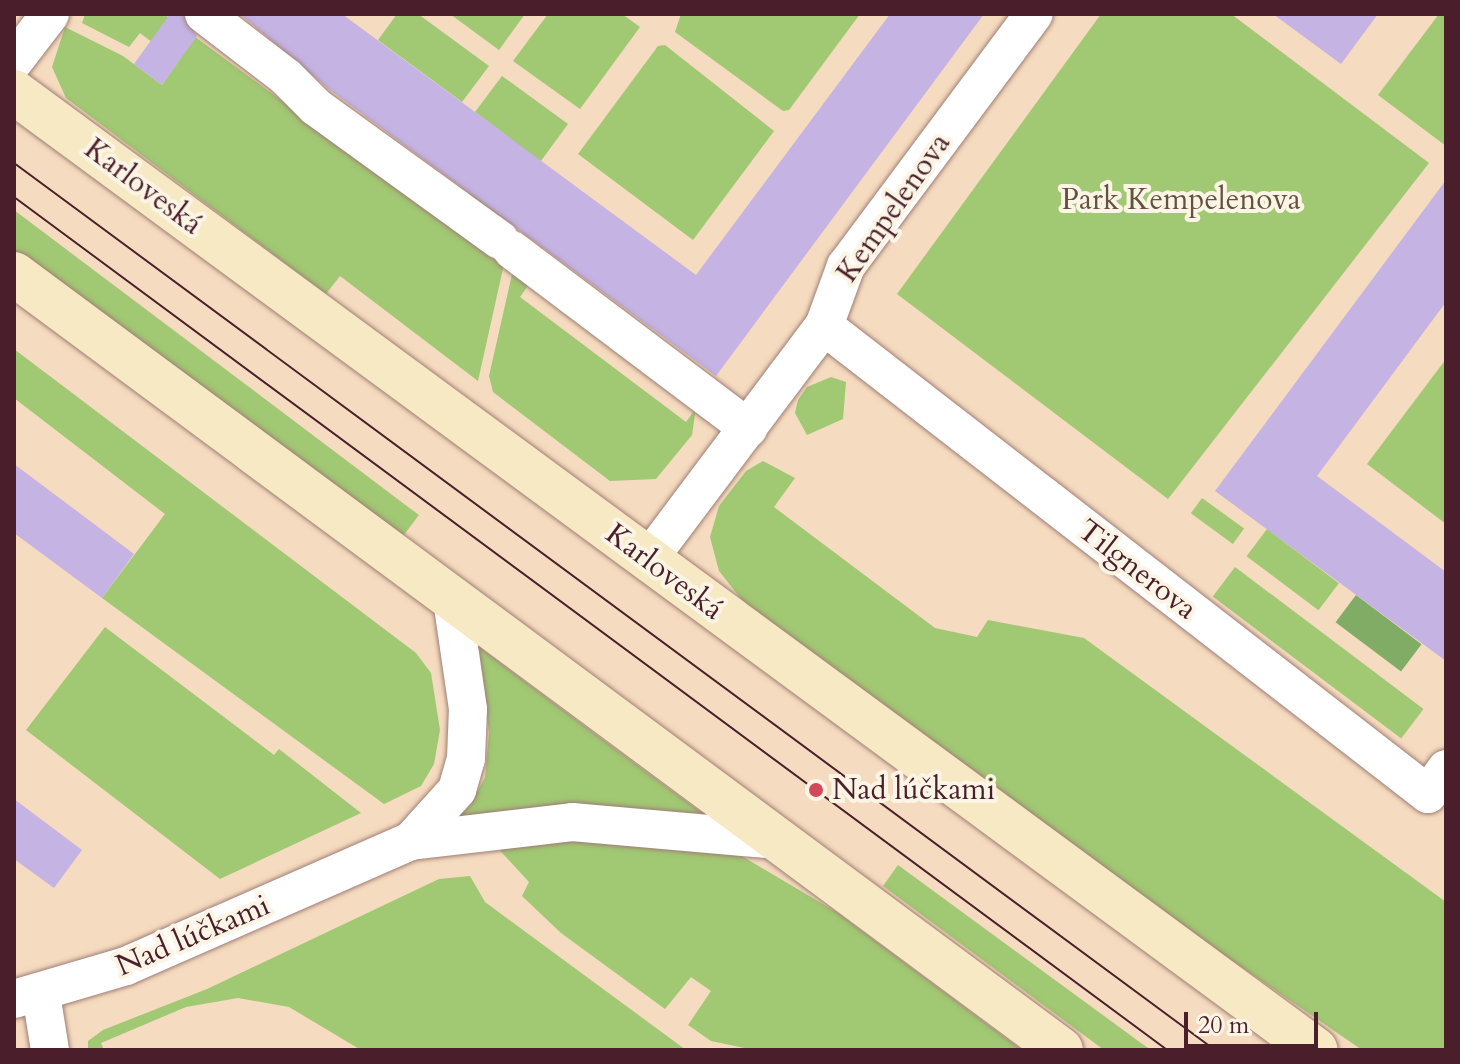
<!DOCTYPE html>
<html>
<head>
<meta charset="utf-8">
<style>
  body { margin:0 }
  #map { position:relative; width:1460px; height:1064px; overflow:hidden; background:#f5dbbf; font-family:Cardo,serif }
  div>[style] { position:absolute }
  .green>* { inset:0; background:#a1c873; transform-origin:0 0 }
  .forest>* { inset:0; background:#80ac65; transform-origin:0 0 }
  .building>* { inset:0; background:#c4b3e3 }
  .roads { filter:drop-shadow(0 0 2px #a07d75) drop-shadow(0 0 2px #a07d75) }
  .street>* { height:38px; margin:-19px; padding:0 19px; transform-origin:19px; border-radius:19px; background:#fff }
  .secondary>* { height:44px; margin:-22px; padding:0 22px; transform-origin:22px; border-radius:22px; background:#f7e9c3 }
  .tram>* { height:2px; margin:-1px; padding:0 1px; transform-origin:1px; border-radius:1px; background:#4a1f2b }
  .dots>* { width:22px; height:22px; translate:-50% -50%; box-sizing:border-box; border:4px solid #fcf5e5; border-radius:50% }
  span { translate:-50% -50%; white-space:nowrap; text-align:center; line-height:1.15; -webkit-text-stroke:8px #fcf5e5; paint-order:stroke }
  .street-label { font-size:30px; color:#4a1f2b }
  .park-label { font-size:30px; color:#645241 }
  .poi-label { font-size:30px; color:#4a1f2b }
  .left { translate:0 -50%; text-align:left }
  .frame { position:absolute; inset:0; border:16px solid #4a1f2b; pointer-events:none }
  .scale { position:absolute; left:1184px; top:1012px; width:134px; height:36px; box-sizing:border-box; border:4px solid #4a1f2b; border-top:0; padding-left:10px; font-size:24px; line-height:28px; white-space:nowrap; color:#4a1f2b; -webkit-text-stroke:6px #fcf5e5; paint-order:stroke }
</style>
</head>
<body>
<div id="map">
  <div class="green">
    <div style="clip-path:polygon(85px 14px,164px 14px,504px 264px,478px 381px,340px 276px,326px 294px,66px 98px,52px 67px,65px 27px,123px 56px,162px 85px,178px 62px,140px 33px,129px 47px,82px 23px)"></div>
    <div style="clip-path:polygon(397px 14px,418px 14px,489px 66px,462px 102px,378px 40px)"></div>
    <div style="clip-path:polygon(450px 14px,525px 14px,499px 50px)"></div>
    <div style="clip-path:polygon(548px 14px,622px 14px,640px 27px,580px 109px,513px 61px)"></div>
    <div style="clip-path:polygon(681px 14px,860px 14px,789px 110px,783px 111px,675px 32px)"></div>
    <div style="clip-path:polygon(1101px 14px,1231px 14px,1429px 163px,1168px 499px,897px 294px)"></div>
    <div style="clip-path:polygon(1439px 14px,1446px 14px,1446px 146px,1378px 95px)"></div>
    <div style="clip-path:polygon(665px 45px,774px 131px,693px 240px,578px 154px,658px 46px)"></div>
    <div style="clip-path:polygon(502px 76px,568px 124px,500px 217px,469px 194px,510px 138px,475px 112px)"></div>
    <div style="left:14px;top:210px;width:507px;height:34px;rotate:37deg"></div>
    <div style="clip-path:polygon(513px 270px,530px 283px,520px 297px,686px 422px,696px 408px,692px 435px,656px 479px,610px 481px,493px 392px,489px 376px)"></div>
    <div style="clip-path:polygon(14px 349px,416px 653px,431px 673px,440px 730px,434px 764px,421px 786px,384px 804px,102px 598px,165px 514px,14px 398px)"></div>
    <div style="clip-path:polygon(1446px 359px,1446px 524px,1367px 464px)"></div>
    <div style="clip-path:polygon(831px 377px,846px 382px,843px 419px,807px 435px,795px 413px,798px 400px,807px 387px)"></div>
    <div style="clip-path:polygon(763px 461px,795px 478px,774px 507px,935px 628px,977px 637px,988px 620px,1084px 638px,1446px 902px,1446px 1050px,1362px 1050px,1224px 955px,742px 600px,719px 571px,710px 537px,719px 506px,746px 471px)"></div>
    <div style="left:1202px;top:498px;width:52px;height:19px;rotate:36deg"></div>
    <div style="left:1267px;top:529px;width:90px;height:34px;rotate:37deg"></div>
    <div style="left:1235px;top:567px;width:236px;height:37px;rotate:37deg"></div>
    <div style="clip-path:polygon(105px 627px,274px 755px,279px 749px,361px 813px,220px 879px,26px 730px)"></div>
    <div style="clip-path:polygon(479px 647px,598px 736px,702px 813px,453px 822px,470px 806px,485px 777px,489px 733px)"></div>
    <div style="clip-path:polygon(559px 839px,740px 855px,838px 913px,1022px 1050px,754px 1050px,711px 1041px,688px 1025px,711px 991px,691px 977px,665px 1009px,561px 933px,522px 896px,529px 882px,493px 843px)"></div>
    <div style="clip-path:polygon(898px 865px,1141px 1043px,1151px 1050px,1104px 1050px,883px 886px)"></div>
    <div style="clip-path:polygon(470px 876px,485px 902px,686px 1050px,361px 1050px,289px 1007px,238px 998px,186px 1007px,101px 1043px,104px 1050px,88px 1050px,88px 1041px,103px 1030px,207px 989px,439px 879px)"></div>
  </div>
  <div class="forest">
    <div style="left:1356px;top:595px;width:82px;height:34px;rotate:37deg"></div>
  </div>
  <div class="building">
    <div style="clip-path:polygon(170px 14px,182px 14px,197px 36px,162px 85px,134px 64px)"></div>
    <div style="clip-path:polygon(240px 14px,342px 14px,696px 275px,890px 14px,984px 14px,716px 376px,330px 90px)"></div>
    <div style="clip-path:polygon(1273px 14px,1378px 14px,1341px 64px)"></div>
    <div style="clip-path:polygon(1446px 180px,1446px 302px,1317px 476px,1446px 572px,1446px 661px,1215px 491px)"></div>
    <div style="clip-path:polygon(14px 464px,134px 554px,102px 598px,14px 533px)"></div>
    <div style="clip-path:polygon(14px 799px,82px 850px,54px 888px,14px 859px)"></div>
  </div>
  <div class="roads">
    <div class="street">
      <div style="left:204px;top:14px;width:103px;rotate:37.5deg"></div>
      <div style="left:286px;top:77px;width:42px;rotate:45deg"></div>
      <div style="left:316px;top:107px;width:227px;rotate:35.9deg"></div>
      <div style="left:14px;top:61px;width:59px;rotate:-52.5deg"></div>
      <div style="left:512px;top:250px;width:296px;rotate:37deg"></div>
      <div style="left:824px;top:326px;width:764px;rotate:37.77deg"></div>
      <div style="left:1428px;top:794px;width:31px;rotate:-54deg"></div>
      <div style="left:648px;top:560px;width:293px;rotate:-53.1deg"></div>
      <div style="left:824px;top:326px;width:64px;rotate:-69.9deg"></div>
      <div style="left:846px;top:266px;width:314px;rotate:-53.3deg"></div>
      <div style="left:411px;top:841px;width:69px;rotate:-48deg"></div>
      <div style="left:457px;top:790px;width:33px;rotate:-74deg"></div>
      <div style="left:466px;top:758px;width:49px;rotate:-87.7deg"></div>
      <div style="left:468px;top:709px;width:111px;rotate:-98.3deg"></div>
      <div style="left:41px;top:994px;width:57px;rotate:80.9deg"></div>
      <div style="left:14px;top:999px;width:117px;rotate:-16.4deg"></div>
      <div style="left:126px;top:966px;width:311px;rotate:-23.7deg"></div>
      <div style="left:411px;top:841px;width:162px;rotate:-6.7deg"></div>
      <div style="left:572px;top:822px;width:208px;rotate:5deg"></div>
    </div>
    <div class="secondary">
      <div style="left:14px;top:92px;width:1616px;rotate:36.35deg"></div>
      <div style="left:14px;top:274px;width:1303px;rotate:36.54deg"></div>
    </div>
  </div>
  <div class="tram">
    <div style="left:14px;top:163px;width:1493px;rotate:36.45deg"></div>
    <div style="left:14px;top:197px;width:1434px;rotate:36.49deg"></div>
  </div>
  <div class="dots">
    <div style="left:816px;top:790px;background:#d1495b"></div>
  </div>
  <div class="street-label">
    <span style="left:143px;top:187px;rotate:37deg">Karloveská</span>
    <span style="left:894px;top:208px;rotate:-55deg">Kempelenova</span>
    <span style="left:1137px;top:570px;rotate:38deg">Tilgnerova</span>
    <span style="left:664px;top:572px;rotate:37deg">Karloveská</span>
    <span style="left:193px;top:936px;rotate:-23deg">Nad lúčkami</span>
  </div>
  <div class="park-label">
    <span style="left:1181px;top:200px">Park Kempelenova</span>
  </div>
  <div class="poi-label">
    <span class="left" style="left:832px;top:790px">Nad lúčkami</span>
  </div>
  <div class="frame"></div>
  <div class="scale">20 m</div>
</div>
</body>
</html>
